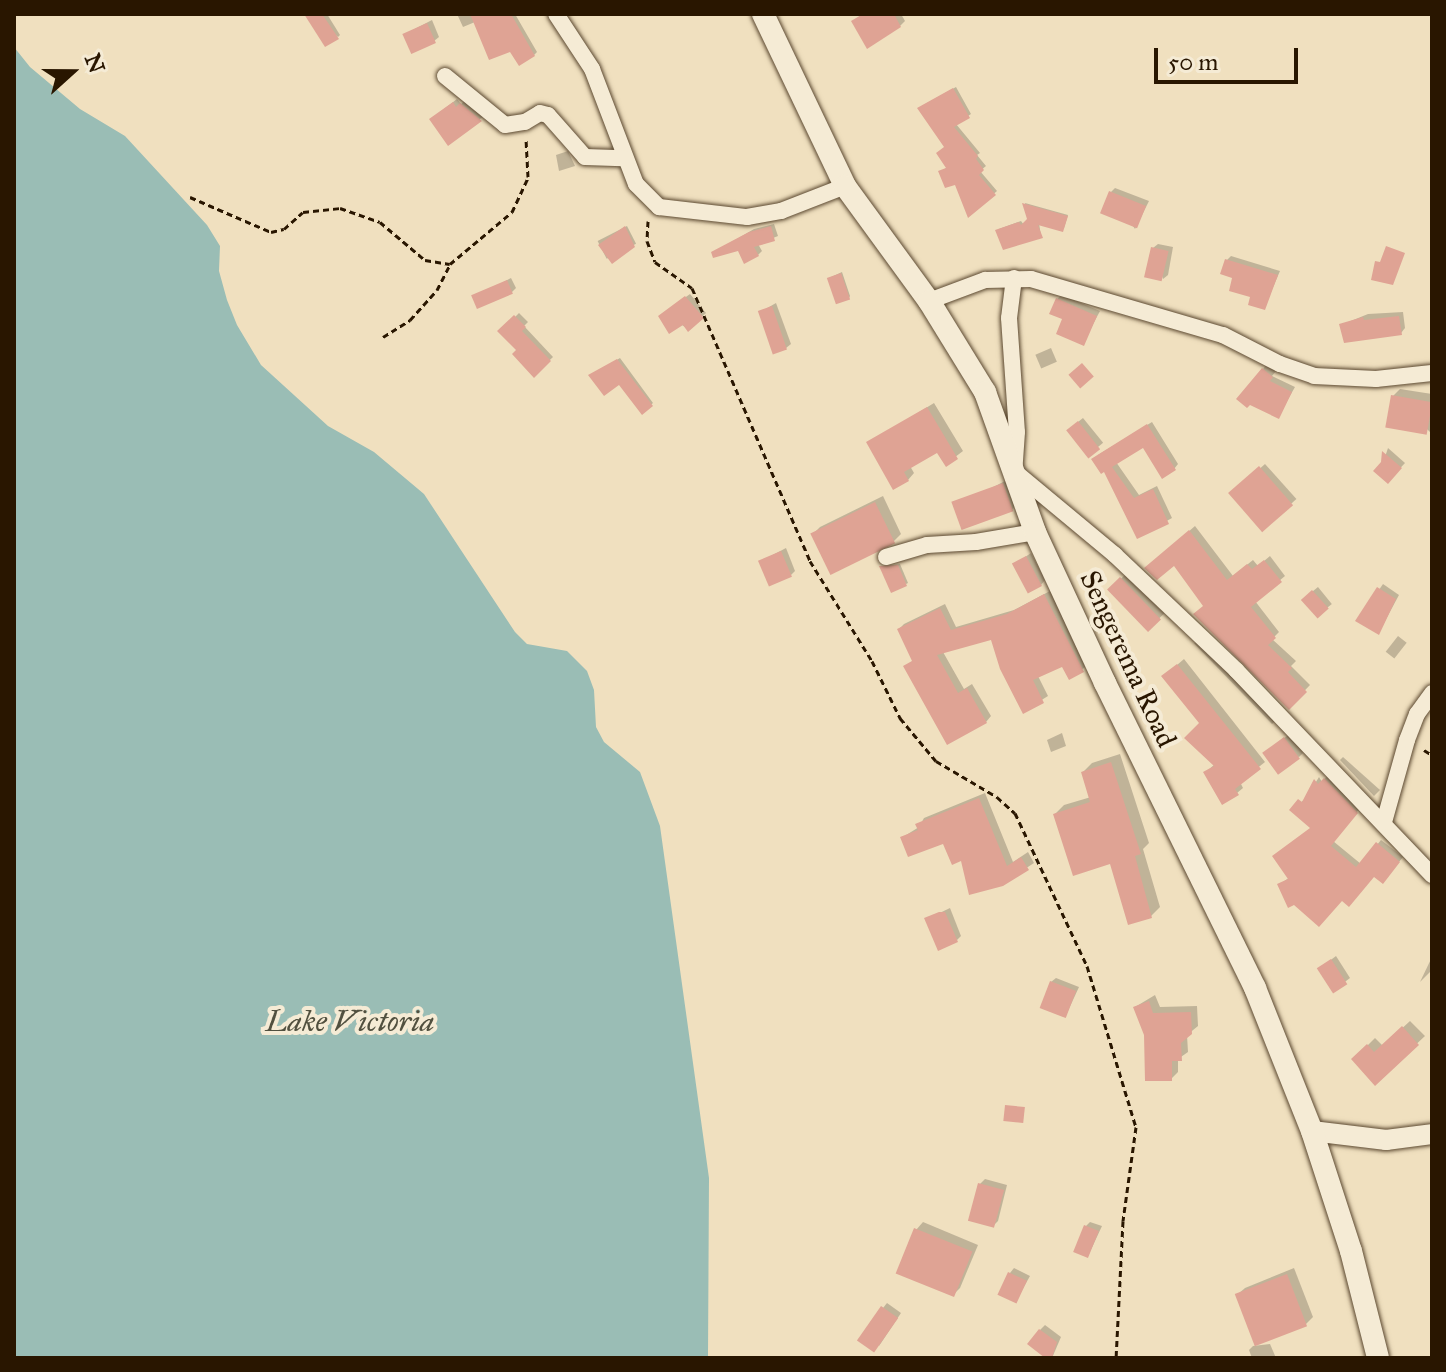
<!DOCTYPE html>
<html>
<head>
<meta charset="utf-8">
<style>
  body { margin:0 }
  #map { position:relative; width:1446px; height:1372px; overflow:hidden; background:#f0e0bf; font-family:"IM FELL Great Primer",serif }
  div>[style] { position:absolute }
  .water>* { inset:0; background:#9abdb5 }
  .shadow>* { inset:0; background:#0003; transform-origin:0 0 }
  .building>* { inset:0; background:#dfa394; transform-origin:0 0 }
  .path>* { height:3px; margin-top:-1.5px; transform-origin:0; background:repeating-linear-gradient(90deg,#291600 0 6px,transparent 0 10px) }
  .roads { filter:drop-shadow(0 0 2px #5b4830) drop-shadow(0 0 2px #5b4830) }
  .minor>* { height:16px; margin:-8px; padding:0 8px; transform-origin:8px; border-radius:8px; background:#f5ebd5 }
  .tertiary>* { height:20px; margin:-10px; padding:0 10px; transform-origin:10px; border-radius:10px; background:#f5ebd5 }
  .secondary>* { height:22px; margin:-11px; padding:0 11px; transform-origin:11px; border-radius:11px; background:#f5ebd5 }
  span { translate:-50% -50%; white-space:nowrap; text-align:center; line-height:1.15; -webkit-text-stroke:8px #f5ebd5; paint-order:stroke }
  .street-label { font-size:28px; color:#291600 }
  .water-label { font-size:30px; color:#51503f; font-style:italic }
  .frame { position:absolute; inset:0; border:16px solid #291600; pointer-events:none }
  .north { position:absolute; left:32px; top:32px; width:80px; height:80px; -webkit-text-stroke:6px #f5ebd5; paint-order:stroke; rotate:69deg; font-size:22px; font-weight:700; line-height:32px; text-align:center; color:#291600 }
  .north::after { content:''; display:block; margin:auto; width:28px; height:36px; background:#291600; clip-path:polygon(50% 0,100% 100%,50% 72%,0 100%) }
  .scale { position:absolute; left:1154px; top:48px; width:144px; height:36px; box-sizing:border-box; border:4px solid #291600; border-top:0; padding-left:10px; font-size:24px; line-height:28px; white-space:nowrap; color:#291600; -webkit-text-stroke:6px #f5ebd5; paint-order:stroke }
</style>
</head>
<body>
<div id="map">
  <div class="water">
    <div style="clip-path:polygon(14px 47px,30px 67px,80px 109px,125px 136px,207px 225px,220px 246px,219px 271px,227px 300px,237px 325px,261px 365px,328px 426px,374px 452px,424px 494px,515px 632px,527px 644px,567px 651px,587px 671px,594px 690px,596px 727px,604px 742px,640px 772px,660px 826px,709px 1178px,708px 1358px,14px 1358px)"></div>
  </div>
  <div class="shadow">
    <div style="clip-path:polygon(306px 14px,327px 14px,340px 35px,338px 37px)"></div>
    <div style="clip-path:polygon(457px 14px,515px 14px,537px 52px,534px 55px,511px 49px,475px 22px,463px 27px)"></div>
    <div style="clip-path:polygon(862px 14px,901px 14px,905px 21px,900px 26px,854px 21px)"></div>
    <div style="clip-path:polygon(432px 20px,439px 37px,434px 41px,405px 34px)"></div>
    <div style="clip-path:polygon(956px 87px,971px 114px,956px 124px,980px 153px,977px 155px,986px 166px,980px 171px,997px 191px,969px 215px,956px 182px,941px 171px,948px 167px,946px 146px,922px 106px)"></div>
    <div style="clip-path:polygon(457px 99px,461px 104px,466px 100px,484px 116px,448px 143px,435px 116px)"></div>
    <div style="clip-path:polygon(568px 151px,575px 166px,559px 171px,556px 155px)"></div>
    <div style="clip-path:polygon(1115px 188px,1149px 201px,1135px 229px,1111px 192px)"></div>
    <div style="clip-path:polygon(1025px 203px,1068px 215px,1064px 228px,1039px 223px,1041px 236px,999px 229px,1021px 221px,1024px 225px,1029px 220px)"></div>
    <div style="clip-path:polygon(774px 224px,778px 236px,758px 244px,762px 251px,758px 255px,739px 249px,713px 253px,754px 229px)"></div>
    <div style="left:627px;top:226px;width:20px;height:33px;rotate:63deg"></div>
    <div style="clip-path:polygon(1158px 244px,1173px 247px,1168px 275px,1163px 279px,1153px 248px)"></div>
    <div style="clip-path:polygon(1231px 256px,1280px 271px,1264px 308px,1235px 277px,1227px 260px)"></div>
    <div style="clip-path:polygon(842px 272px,850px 296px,849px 298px,829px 278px)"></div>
    <div style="clip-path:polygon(511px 278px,516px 288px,512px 292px,474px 298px)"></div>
    <div style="clip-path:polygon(690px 294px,706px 313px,688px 329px,664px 313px)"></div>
    <div style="clip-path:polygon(1062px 295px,1100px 311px,1083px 343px,1065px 318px,1057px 299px)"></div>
    <div style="clip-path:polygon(776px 303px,791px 344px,786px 348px,760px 312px)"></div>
    <div style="clip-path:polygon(1403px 312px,1405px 328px,1401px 333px,1341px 325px,1368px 314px)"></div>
    <div style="clip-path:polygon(519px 313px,528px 322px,524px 326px,553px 357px,534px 375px,519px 350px,500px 332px)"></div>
    <div style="left:1051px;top:348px;width:15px;height:17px;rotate:67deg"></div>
    <div style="clip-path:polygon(620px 358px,653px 403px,642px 412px,619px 382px,593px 374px)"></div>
    <div style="clip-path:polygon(1267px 364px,1276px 371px,1272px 376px,1295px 387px,1278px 417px,1263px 369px)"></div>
    <div style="clip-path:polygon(1400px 389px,1432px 394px,1432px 434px,1393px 396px)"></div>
    <div style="clip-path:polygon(934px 403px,963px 451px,946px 464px,938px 450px,910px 466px,914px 473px,908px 480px,869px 443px)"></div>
    <div style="left:1083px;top:418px;width:32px;height:18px;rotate:51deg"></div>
    <div style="clip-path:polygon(1152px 422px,1178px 464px,1174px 469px,1143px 445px,1116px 462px,1139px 495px,1157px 486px,1172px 518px,1138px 537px,1098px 455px)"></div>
    <div style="clip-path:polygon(1388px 448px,1405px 463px,1388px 481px,1383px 463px)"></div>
    <div style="left:1265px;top:464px;width:47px;height:45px;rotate:48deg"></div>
    <div style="clip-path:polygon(1007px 480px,1016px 505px,1012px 510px,956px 506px)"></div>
    <div style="clip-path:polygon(883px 496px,901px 534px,894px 541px,813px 534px,820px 527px)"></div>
    <div style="clip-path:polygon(1195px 526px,1233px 576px,1253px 560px,1258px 566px,1270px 556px,1285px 576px,1255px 601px,1279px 632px,1272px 639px,1296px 661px,1291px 666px,1310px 685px,1289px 707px,1174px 563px,1152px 563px)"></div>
    <div style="clip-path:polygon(786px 548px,795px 571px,791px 575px,761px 561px)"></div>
    <div style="clip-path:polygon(1031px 553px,1045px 580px,1041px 585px,1015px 564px)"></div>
    <div style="clip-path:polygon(900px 564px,908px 583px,906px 584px,882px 566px)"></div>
    <div style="left:1126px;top:574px;width:55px;height:22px;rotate:46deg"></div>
    <div style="clip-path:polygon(1383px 584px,1399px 595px,1379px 632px,1358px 620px)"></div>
    <div style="left:1318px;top:587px;width:22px;height:19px;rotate:51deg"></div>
    <div style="clip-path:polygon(1050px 591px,1088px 665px,1070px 678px,1063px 664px,1038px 676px,1048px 696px,1024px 711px,993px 637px,943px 652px,964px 689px,972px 684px,991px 716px,986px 722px,905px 667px,914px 660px,899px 629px,904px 624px,945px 604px,956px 627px,1014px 610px)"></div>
    <div style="left:1398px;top:636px;width:11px;height:20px;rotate:38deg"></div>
    <div style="left:1200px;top:638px;width:112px;height:8px;rotate:46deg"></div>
    <div style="clip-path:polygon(1184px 659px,1265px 762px,1240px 782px,1243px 788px,1237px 793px,1206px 772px,1215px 764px,1201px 723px,1170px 671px)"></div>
    <div style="clip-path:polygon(1062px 733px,1066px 746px,1051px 752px,1047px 740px)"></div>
    <div style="clip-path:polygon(1290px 734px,1303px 753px,1299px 757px,1269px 749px)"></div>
    <div style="clip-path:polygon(1120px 754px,1149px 843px,1143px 849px,1160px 907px,1151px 916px,1112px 861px,1055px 814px,1064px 805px,1091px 797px,1083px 772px,1092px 763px)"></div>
    <div style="clip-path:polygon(1343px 757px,1380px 790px,1374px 796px,1340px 760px)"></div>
    <div style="clip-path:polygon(1328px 775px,1360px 808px,1333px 841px,1361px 864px,1381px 840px,1403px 857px,1386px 878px,1374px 875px,1342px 898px,1279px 885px,1290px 877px,1312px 827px,1292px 810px,1306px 798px,1319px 777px,1322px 782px)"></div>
    <div style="clip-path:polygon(985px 793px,1013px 862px,1028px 852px,1034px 863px,1002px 884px,963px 859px,944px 841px,903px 837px,919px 827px,924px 818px)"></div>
    <div style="clip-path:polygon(950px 908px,961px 936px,957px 940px,927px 919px)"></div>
    <div style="clip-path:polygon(1336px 956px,1350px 978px,1333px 991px,1324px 965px)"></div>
    <div style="clip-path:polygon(1432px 957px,1432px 970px,1420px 982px)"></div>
    <div style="clip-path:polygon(1056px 978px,1079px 987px,1066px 1015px,1051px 982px)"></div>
    <div style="clip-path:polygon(1155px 995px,1160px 1007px,1197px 1006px,1198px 1026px,1187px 1035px,1188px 1052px,1178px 1059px,1178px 1072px,1171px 1079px,1146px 1035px,1135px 1007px)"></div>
    <div style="clip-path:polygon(1410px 1021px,1425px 1036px,1375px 1083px,1354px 1059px,1375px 1038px,1383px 1046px)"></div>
    <div style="clip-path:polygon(985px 1179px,1007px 1185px,998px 1221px,994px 1225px,980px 1184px)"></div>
    <div style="clip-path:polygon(923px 1222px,978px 1245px,960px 1288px,953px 1295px,916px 1230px)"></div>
    <div style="clip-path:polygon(1090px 1222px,1102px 1226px,1088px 1256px,1086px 1226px)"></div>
    <div style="clip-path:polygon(1014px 1268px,1030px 1276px,1016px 1301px,1010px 1273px)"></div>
    <div style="clip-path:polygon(1294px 1268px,1313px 1317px,1306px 1324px,1237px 1295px,1245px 1288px)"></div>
    <div style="clip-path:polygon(887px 1303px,901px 1313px,879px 1346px,883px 1308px)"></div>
    <div style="clip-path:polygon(1045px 1325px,1061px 1337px,1052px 1358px,1049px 1358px,1040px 1330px)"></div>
    <div style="clip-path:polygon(1270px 1344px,1276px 1358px,1252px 1358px,1249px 1350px,1253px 1346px)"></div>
  </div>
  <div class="building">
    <div style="clip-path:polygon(304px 14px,322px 14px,339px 39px,325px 47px)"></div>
    <div style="clip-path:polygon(470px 14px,511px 14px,535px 56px,519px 66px,510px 52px,489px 60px)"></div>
    <div style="clip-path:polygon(863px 14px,894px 14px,901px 27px,867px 49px,851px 21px)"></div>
    <div style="left:427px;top:23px;width:22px;height:27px;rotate:66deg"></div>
    <div style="clip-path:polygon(953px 88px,970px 118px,954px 127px,978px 156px,976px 159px,984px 170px,979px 175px,996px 195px,968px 218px,955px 185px,945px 188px,938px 171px,946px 168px,936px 153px,944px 147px,917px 108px)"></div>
    <div style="clip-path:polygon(453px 102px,456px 107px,460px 103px,482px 121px,448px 146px,429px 119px)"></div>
    <div style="left:1109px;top:191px;width:40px;height:24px;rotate:22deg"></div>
    <div style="clip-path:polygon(1022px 203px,1068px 216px,1063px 232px,1038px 225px,1043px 238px,1003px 250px,995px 230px,1019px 222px,1021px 225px,1027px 219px)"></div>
    <div style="clip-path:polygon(625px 226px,635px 247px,612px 264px,598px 245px)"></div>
    <div style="clip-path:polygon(771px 226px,775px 241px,754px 247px,759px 256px,744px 264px,738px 251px,713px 258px,711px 252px,749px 232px)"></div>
    <div style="clip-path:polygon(1386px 246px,1405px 253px,1393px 285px,1371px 280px,1375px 261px,1380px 262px)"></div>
    <div style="left:1151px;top:247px;width:18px;height:31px;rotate:13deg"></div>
    <div style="clip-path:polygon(1225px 259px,1278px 275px,1265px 310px,1248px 305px,1250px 297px,1229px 291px,1232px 278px,1220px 274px)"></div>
    <div style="left:841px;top:273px;width:28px;height:15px;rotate:71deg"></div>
    <div style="left:507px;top:280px;width:15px;height:39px;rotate:67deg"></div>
    <div style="clip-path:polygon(685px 296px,704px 318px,688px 332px,683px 325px,669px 334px,658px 316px)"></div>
    <div style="clip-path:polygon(1056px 298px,1097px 316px,1084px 346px,1056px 334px,1062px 319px,1049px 314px)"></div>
    <div style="left:772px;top:306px;width:46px;height:15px;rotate:71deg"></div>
    <div style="clip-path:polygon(514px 315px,526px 327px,522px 331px,551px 361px,534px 378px,512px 354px,516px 350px,497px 331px)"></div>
    <div style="clip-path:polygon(1399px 316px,1402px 335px,1344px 343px,1339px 324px,1363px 317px,1364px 320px)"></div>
    <div style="clip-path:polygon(617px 359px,653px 406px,642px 415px,619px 385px,604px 396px,588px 375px)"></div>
    <div style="left:1082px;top:363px;width:18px;height:18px;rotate:49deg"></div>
    <div style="clip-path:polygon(1262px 368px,1273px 377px,1270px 381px,1292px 392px,1279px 419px,1250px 405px,1247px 408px,1236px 399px)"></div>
    <div style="left:1391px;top:395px;width:42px;height:33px;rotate:10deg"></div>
    <div style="clip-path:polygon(927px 407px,958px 459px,946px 467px,937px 453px,904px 472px,909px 481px,893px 490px,866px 442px)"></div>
    <div style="left:1078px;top:421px;width:36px;height:15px;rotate:52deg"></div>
    <div style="clip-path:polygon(1147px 424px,1176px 470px,1162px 479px,1143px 448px,1112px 467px,1134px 498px,1153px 489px,1169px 524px,1137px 539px,1104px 472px,1101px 474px,1091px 459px)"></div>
    <div style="clip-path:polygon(1382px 451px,1402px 468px,1388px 484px,1373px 471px,1381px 462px)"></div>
    <div style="left:1259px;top:466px;width:52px;height:41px;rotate:49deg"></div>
    <div style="left:1003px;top:483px;width:30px;height:55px;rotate:70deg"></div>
    <div style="left:875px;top:502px;width:46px;height:72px;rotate:64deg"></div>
    <div style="clip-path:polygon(1189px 530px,1227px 580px,1247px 564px,1252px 569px,1264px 560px,1282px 582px,1251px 607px,1276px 638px,1268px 645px,1292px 668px,1288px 672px,1307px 692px,1289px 710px,1193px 614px,1203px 606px,1174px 566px,1157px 580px,1144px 568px)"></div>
    <div style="left:781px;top:551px;width:28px;height:25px;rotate:67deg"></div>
    <div style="left:1026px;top:556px;width:34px;height:16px;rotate:62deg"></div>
    <div style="clip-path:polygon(898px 565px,907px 586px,891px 593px,879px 566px)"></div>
    <div style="left:1120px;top:577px;width:59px;height:18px;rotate:46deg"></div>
    <div style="clip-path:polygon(1377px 587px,1396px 599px,1379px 635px,1355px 621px)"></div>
    <div style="left:1312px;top:590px;width:25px;height:15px;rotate:48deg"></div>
    <div style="clip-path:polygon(1044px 594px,1084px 672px,1069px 680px,1062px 667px,1033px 680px,1044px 703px,1023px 714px,1000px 669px,991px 640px,937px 655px,958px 693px,967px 688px,987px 723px,947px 745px,903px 666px,912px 661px,897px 629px,940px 608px,951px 630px,1007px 614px)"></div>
    <div style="clip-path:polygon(1177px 664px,1261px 769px,1235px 789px,1239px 795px,1222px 805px,1203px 772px,1214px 766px,1184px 738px,1199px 723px,1161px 676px)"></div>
    <div style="left:1284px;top:737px;width:27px;height:27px;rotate:54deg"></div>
    <div style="clip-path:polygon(1111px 762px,1141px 854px,1135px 856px,1152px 918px,1128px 925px,1110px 864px,1073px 876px,1053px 814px,1090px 802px,1081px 772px)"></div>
    <div style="clip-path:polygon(1324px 778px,1358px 813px,1331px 846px,1356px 867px,1376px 842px,1400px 862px,1383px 884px,1374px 877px,1349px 907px,1342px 901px,1319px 927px,1294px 905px,1288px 908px,1277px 884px,1288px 879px,1272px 856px,1310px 828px,1289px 810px,1298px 799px,1302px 802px,1314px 779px,1318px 784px)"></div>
    <div style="clip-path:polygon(979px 798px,1007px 866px,1021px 857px,1029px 870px,1003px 886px,969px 895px,961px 861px,952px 865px,943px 844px,908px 857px,900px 837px,918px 830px,915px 824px)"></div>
    <div style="clip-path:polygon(939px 912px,945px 912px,958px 942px,938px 951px,924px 918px)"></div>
    <div style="left:1331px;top:959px;width:30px;height:17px;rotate:57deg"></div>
    <div style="left:1050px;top:981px;width:28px;height:29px;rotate:21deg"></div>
    <div style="clip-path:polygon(1149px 1001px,1153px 1013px,1191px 1012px,1192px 1034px,1181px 1043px,1182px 1061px,1172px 1061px,1172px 1081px,1145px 1081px,1144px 1035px,1133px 1007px)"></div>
    <div style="clip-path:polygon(1402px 1026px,1419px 1045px,1375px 1086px,1351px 1059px,1367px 1044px,1374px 1052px)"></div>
    <div style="left:1005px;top:1105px;width:20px;height:16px;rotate:6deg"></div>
    <div style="left:978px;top:1183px;width:27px;height:39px;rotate:15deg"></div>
    <div style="left:1084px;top:1225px;width:16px;height:29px;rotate:22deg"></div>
    <div style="left:914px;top:1228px;width:63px;height:49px;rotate:22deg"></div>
    <div style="left:1008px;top:1272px;width:21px;height:25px;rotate:25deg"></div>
    <div style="left:1287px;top:1274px;width:56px;height:56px;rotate:69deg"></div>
    <div style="left:881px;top:1306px;width:21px;height:42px;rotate:35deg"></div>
    <div style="clip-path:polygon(1039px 1329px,1057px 1342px,1052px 1358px,1045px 1358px,1027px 1344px)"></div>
  </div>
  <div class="path">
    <div style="left:190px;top:197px;width:88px;rotate:23.4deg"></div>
    <div style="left:271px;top:232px;width:13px;rotate:-13deg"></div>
    <div style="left:284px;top:229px;width:25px;rotate:-42deg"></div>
    <div style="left:303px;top:212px;width:37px;rotate:-6deg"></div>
    <div style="left:340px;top:208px;width:42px;rotate:19.3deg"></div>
    <div style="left:380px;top:222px;width:59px;rotate:40.2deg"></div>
    <div style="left:425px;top:260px;width:25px;rotate:9deg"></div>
    <div style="left:648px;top:221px;width:20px;rotate:93deg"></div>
    <div style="left:647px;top:241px;width:22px;rotate:69deg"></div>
    <div style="left:655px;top:262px;width:45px;rotate:35.1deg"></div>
    <div style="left:692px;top:288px;width:297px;rotate:66.6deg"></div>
    <div style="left:810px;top:561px;width:118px;rotate:58.2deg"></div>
    <div style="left:872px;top:661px;width:64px;rotate:63.8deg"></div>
    <div style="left:900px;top:718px;width:56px;rotate:50.1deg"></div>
    <div style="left:936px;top:761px;width:71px;rotate:30.5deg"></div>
    <div style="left:997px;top:797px;width:24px;rotate:42deg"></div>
    <div style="left:1015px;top:813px;width:169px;rotate:64.8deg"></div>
    <div style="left:1087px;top:966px;width:168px;rotate:73.1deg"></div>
    <div style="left:1136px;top:1127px;width:95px;rotate:97.9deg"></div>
    <div style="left:1123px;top:1221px;width:137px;rotate:92.9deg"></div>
    <div style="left:383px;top:337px;width:32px;rotate:-32deg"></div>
    <div style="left:410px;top:320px;width:40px;rotate:-48deg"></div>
    <div style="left:437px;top:290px;width:29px;rotate:-63deg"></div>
    <div style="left:450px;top:264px;width:81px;rotate:-40deg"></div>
    <div style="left:512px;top:212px;width:38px;rotate:-65deg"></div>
    <div style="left:528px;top:177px;width:39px;rotate:-93deg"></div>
    <div style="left:1424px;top:750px;width:9px;rotate:32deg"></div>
  </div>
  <div class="roads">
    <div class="minor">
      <div style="left:556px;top:14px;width:66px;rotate:56.8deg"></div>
      <div style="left:592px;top:69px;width:123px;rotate:69.1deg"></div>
      <div style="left:636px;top:184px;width:33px;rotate:45deg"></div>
      <div style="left:659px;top:207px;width:89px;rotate:6.5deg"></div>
      <div style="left:747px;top:217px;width:35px;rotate:-10deg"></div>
      <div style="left:781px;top:211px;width:69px;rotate:-21.3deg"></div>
      <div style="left:445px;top:76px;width:77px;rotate:39.2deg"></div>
      <div style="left:505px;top:125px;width:20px;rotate:-9deg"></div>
      <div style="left:525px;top:122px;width:17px;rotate:-31deg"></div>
      <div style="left:540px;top:113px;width:8px;rotate:14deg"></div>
      <div style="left:548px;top:115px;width:56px;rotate:48.6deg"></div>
      <div style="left:585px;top:157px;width:38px;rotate:2deg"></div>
      <div style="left:1014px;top:278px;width:40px;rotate:97.1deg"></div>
      <div style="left:1009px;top:318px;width:114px;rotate:86deg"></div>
      <div style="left:1017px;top:432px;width:39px;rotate:94deg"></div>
      <div style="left:1014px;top:471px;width:131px;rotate:39.7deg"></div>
      <div style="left:1115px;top:555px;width:167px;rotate:43.5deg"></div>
      <div style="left:1236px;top:670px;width:284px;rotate:46.3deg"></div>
      <div style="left:929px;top:301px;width:60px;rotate:-20.6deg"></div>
      <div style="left:985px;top:280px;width:46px;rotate:-1.2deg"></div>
      <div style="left:1031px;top:279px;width:200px;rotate:16.3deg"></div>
      <div style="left:1223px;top:335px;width:64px;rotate:27deg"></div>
      <div style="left:1280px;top:364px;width:36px;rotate:19deg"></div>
      <div style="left:1314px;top:376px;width:62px;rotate:2.8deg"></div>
      <div style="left:1376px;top:379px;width:56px;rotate:-6.1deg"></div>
      <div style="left:886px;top:557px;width:43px;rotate:-16.3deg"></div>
      <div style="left:927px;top:545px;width:49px;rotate:-3.5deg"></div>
      <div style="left:976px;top:542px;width:60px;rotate:-9.6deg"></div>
      <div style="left:1384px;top:822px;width:85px;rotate:-74.3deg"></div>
      <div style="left:1407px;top:740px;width:28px;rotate:-69deg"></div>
      <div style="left:1417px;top:714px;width:26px;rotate:-54deg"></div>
    </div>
    <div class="tertiary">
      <div style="left:1312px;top:1131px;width:75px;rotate:6.9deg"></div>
      <div style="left:1386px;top:1140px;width:46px;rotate:-7.4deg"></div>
    </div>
    <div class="secondary">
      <div style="left:763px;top:14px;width:191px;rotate:64.5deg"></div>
      <div style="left:845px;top:186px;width:142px;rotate:53.9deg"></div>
      <div style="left:929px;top:301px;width:107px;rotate:58.4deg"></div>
      <div style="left:985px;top:392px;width:149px;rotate:70.3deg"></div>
      <div style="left:1035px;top:532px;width:166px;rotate:65.1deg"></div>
      <div style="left:1105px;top:683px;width:340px;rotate:63.8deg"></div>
      <div style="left:1255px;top:988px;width:154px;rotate:68.3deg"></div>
      <div style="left:1312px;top:1131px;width:126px;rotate:72deg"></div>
      <div style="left:1351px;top:1251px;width:110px;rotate:75.8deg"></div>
    </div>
  </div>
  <div class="street-label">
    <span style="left:1128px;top:659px;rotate:65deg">Sengerema Road</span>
  </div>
  <div class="water-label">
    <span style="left:350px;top:1021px">Lake Victoria</span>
  </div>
  <div class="frame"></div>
  <div class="north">N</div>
  <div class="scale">50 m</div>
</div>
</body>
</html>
